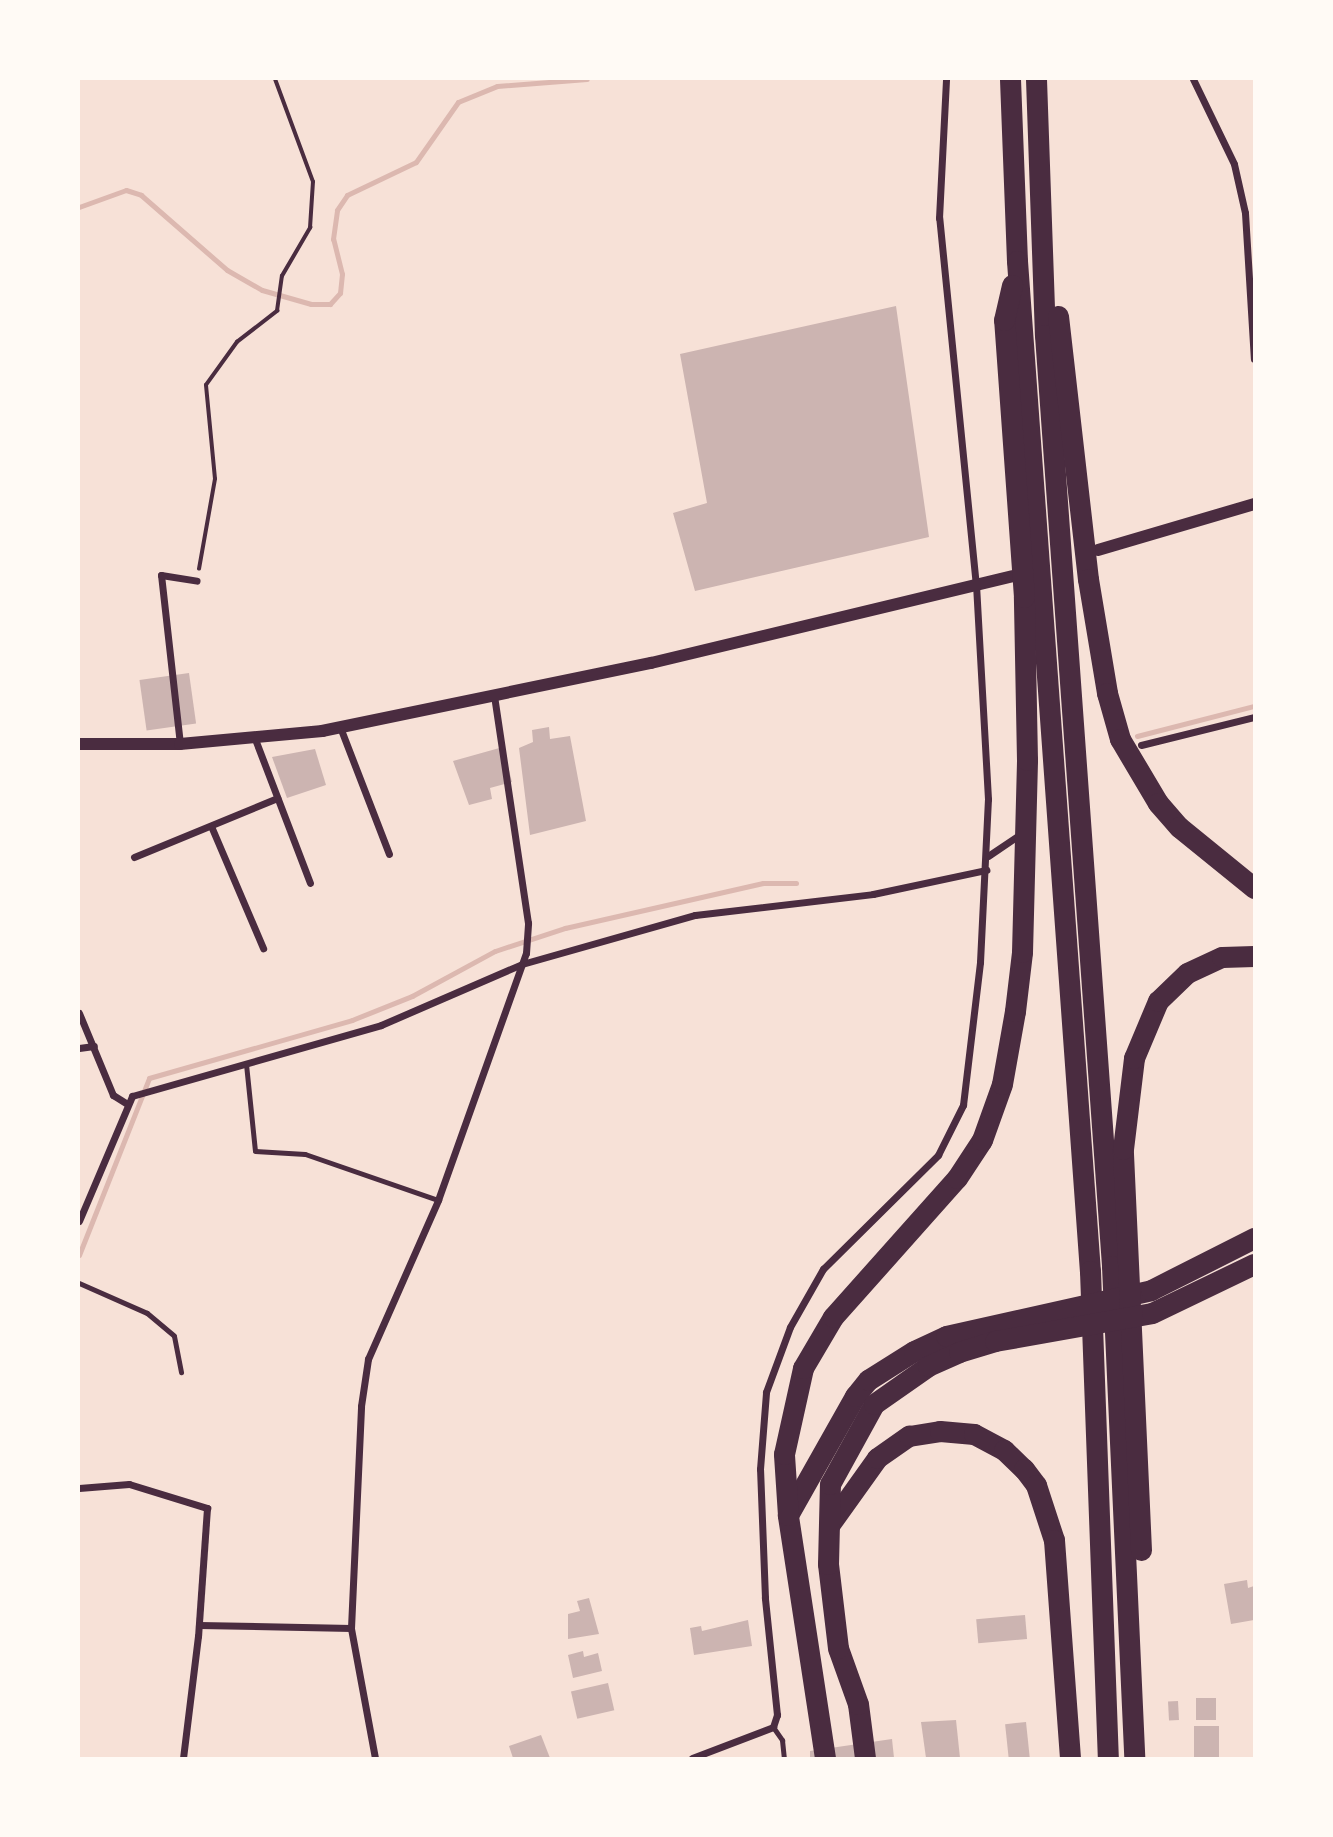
<!DOCTYPE html>
<html>
<head>
<meta charset="utf-8">
<style>
  body { margin:0 }
  #map { position:relative; width:1333px; height:1837px; overflow:hidden; background:#f7e1d7; font-family:Karla,sans-serif }
  div>[style] { position:absolute }
  .stream>* { height:5px; margin:-2.5px; padding:0 2.5px; transform-origin:2.5px; border-radius:2.5px; background:#dcb8b0 }
  .building>* { inset:0; background:#ccb4b1; transform-origin:0 0 }
  .path>* { height:3.5px; margin:-1.75px; padding:0 1.75px; transform-origin:1.75px; border-radius:1.75px; background:#4a2c40 }
  .service>* { height:5px; margin:-2.5px; padding:0 2.5px; transform-origin:2.5px; border-radius:2.5px; background:#4a2c40 }
  .minor>* { height:7px; margin:-3.5px; padding:0 3.5px; transform-origin:3.5px; border-radius:3.5px; background:#4a2c40 }
  .tertiary>* { height:12px; margin:-6px; padding:0 6px; transform-origin:6px; border-radius:6px; background:#4a2c40 }
  .motorway>* { height:21px; margin:-10.5px; padding:0 10.5px; transform-origin:10.5px; border-radius:10.5px; background:#4a2c40 }
  span { translate:-50% -50%; white-space:nowrap; text-align:center; line-height:1.15; -webkit-text-stroke:5px #fffaf5; paint-order:stroke }
  .frame { position:absolute; inset:0; border:80px solid #fffaf5; pointer-events:none }
</style>
</head>
<body>
<div id="map">
  <div class="stream">
    <div style="left:79px;top:207px;width:50px;rotate:-19.9deg"></div>
    <div style="left:126px;top:190px;width:16px;rotate:18deg"></div>
    <div style="left:141px;top:195px;width:114px;rotate:41.1deg"></div>
    <div style="left:227px;top:270px;width:40px;rotate:29.7deg"></div>
    <div style="left:262px;top:290px;width:51px;rotate:15.9deg"></div>
    <div style="left:311px;top:304px;width:19px"></div>
    <div style="left:330px;top:304px;width:15px;rotate:-48deg"></div>
    <div style="left:340px;top:293px;width:19px;rotate:-84deg"></div>
    <div style="left:342px;top:274px;width:36px;rotate:-104deg"></div>
    <div style="left:333px;top:239px;width:29px;rotate:-82deg"></div>
    <div style="left:337px;top:210px;width:18px;rotate:-56deg"></div>
    <div style="left:347px;top:195px;width:76px;rotate:-25.6deg"></div>
    <div style="left:416px;top:162px;width:73px;rotate:-55deg"></div>
    <div style="left:458px;top:102px;width:42px;rotate:-22.3deg"></div>
    <div style="left:497px;top:86px;width:90px;rotate:-4.4deg"></div>
    <div style="left:1137px;top:736px;width:121px;rotate:-14.4deg"></div>
    <div style="left:79px;top:1255px;width:190px;rotate:-68.4deg"></div>
    <div style="left:149px;top:1078px;width:211px;rotate:-15.9deg"></div>
    <div style="left:352px;top:1020px;width:65px;rotate:-21.8deg"></div>
    <div style="left:412px;top:996px;width:94px;rotate:-28.5deg"></div>
    <div style="left:495px;top:951px;width:74px;rotate:-18.2deg"></div>
    <div style="left:565px;top:928px;width:203px;rotate:-12.8deg"></div>
    <div style="left:763px;top:883px;width:33px"></div>
  </div>
  <div class="building">
    <div style="clip-path:polygon(896px 306px,929px 537px,695px 591px,673px 513px,707px 503px,680px 354px)"></div>
    <div style="left:189px;top:673px;width:51px;height:50px;rotate:82deg"></div>
    <div style="clip-path:polygon(549px 727px,550px 739px,570px 736px,586px 821px,530px 835px,519px 748px,533px 742px,532px 730px)"></div>
    <div style="clip-path:polygon(503px 747px,512px 782px,490px 788px,492px 799px,469px 805px,453px 761px)"></div>
    <div style="clip-path:polygon(315px 749px,326px 785px,287px 798px,272px 757px)"></div>
    <div style="clip-path:polygon(1247px 1580px,1248px 1588px,1254px 1586px,1254px 1620px,1231px 1624px,1224px 1584px)"></div>
    <div style="clip-path:polygon(589px 1598px,599px 1634px,568px 1639px,568px 1614px,580px 1611px,577px 1601px)"></div>
    <div style="left:1025px;top:1615px;width:24px;height:49px;rotate:85deg"></div>
    <div style="clip-path:polygon(748px 1620px,752px 1646px,694px 1655px,690px 1628px,701px 1626px,702px 1631px)"></div>
    <div style="clip-path:polygon(583px 1651px,584px 1657px,598px 1653px,602px 1671px,573px 1678px,568px 1655px)"></div>
    <div style="left:608px;top:1683px;width:28px;height:38px;rotate:77deg"></div>
    <div style="left:1196px;top:1698px;width:20px;height:22px"></div>
    <div style="left:1178px;top:1701px;width:19px;height:10px;rotate:87deg"></div>
    <div style="clip-path:polygon(956px 1720px,960px 1758px,926px 1758px,921px 1722px)"></div>
    <div style="left:1026px;top:1722px;width:36px;height:21px;rotate:84deg"></div>
    <div style="left:1194px;top:1726px;width:25px;height:32px"></div>
    <div style="clip-path:polygon(541px 1735px,550px 1758px,513px 1758px,509px 1746px)"></div>
    <div style="clip-path:polygon(892px 1739px,894px 1758px,810px 1758px,810px 1751px)"></div>
  </div>
  <div class="path">
    <div style="left:199px;top:569px;width:91px;rotate:-79.9deg"></div>
    <div style="left:215px;top:479px;width:94px;rotate:-95.5deg"></div>
    <div style="left:206px;top:385px;width:53px;rotate:-54.2deg"></div>
    <div style="left:237px;top:342px;width:51px;rotate:-37.8deg"></div>
    <div style="left:277px;top:311px;width:35px;rotate:-82deg"></div>
    <div style="left:282px;top:276px;width:56px;rotate:-59.7deg"></div>
    <div style="left:310px;top:228px;width:46px;rotate:-86.3deg"></div>
    <div style="left:313px;top:182px;width:110px;rotate:-110.3deg"></div>
  </div>
  <div class="service">
    <div style="left:246px;top:1064px;width:87px;rotate:84.1deg"></div>
    <div style="left:255px;top:1151px;width:50px;rotate:3.4deg"></div>
    <div style="left:305px;top:1154px;width:141px;rotate:19.1deg"></div>
    <div style="left:79px;top:1283px;width:74px;rotate:23.8deg"></div>
    <div style="left:147px;top:1313px;width:35px;rotate:40deg"></div>
    <div style="left:174px;top:1336px;width:37px;rotate:79deg"></div>
    <div style="left:773px;top:1727px;width:16px;rotate:55deg"></div>
    <div style="left:782px;top:1740px;width:18px;rotate:84deg"></div>
  </div>
  <div class="minor">
    <div style="left:1193px;top:79px;width:94px;rotate:64.2deg"></div>
    <div style="left:1234px;top:164px;width:50px;rotate:77.3deg"></div>
    <div style="left:1245px;top:213px;width:146px;rotate:86.5deg"></div>
    <div style="left:340px;top:727px;width:136px;rotate:68.9deg"></div>
    <div style="left:255px;top:739px;width:154px;rotate:69.1deg"></div>
    <div style="left:180px;top:744px;width:170px;rotate:-96.4deg"></div>
    <div style="left:161px;top:575px;width:36px;rotate:9deg"></div>
    <div style="left:1141px;top:745px;width:116px;rotate:-13.9deg"></div>
    <div style="left:211px;top:826px;width:133px;rotate:66.9deg"></div>
    <div style="left:988px;top:856px;width:36px;rotate:-34deg"></div>
    <div style="left:134px;top:857px;width:155px;rotate:-22.4deg"></div>
    <div style="left:79px;top:1013px;width:89px;rotate:67.5deg"></div>
    <div style="left:113px;top:1095px;width:15px;rotate:32deg"></div>
    <div style="left:79px;top:1048px;width:15px;rotate:-8deg"></div>
    <div style="left:79px;top:1221px;width:136px;rotate:-67deg"></div>
    <div style="left:132px;top:1096px;width:259px;rotate:-15.9deg"></div>
    <div style="left:381px;top:1025px;width:154px;rotate:-23.4deg"></div>
    <div style="left:522px;top:964px;width:180px;rotate:-15.8deg"></div>
    <div style="left:695px;top:915px;width:179px;rotate:-6.7deg"></div>
    <div style="left:873px;top:894px;width:116px;rotate:-12deg"></div>
    <div style="left:79px;top:1488px;width:50px;rotate:-4.6deg"></div>
    <div style="left:129px;top:1484px;width:82px;rotate:17.1deg"></div>
    <div style="left:207px;top:1508px;width:128px;rotate:94deg"></div>
    <div style="left:198px;top:1636px;width:123px;rotate:97deg"></div>
    <div style="left:199px;top:1625px;width:152px;rotate:1.1deg"></div>
    <div style="left:375px;top:1758px;width:132px;rotate:-100.5deg"></div>
    <div style="left:351px;top:1628px;width:222px;rotate:-87.4deg"></div>
    <div style="left:361px;top:1406px;width:48px;rotate:-81.5deg"></div>
    <div style="left:368px;top:1359px;width:174px;rotate:-66.2deg"></div>
    <div style="left:438px;top:1200px;width:262px;rotate:-70.4deg"></div>
    <div style="left:526px;top:953px;width:30px;rotate:-86deg"></div>
    <div style="left:528px;top:923px;width:231px;rotate:-98.5deg"></div>
    <div style="left:692px;top:1758px;width:87px;rotate:-20.9deg"></div>
    <div style="left:773px;top:1727px;width:13px;rotate:-72deg"></div>
    <div style="left:777px;top:1715px;width:118px;rotate:-95.9deg"></div>
    <div style="left:765px;top:1598px;width:129px;rotate:-92.2deg"></div>
    <div style="left:760px;top:1469px;width:77px;rotate:-85.5deg"></div>
    <div style="left:766px;top:1392px;width:69px;rotate:-69.7deg"></div>
    <div style="left:790px;top:1327px;width:67px;rotate:-60.4deg"></div>
    <div style="left:823px;top:1269px;width:162px;rotate:-44.7deg"></div>
    <div style="left:938px;top:1155px;width:56px;rotate:-63.4deg"></div>
    <div style="left:963px;top:1105px;width:144px;rotate:-83.2deg"></div>
    <div style="left:980px;top:962px;width:163px;rotate:-87.2deg"></div>
    <div style="left:988px;top:799px;width:213px;rotate:-93.2deg"></div>
    <div style="left:976px;top:586px;width:370px;rotate:-95.7deg"></div>
    <div style="left:939px;top:218px;width:139px;rotate:-87.1deg"></div>
  </div>
  <div class="tertiary">
    <div style="left:1098px;top:550px;width:163px;rotate:-16.4deg"></div>
    <div style="left:79px;top:744px;width:101px"></div>
    <div style="left:180px;top:744px;width:143px;rotate:-5.2deg"></div>
    <div style="left:322px;top:731px;width:336px;rotate:-11.7deg"></div>
    <div style="left:651px;top:663px;width:372px;rotate:-13.5deg"></div>
  </div>
  <div class="motorway">
    <div style="left:1010px;top:79px;width:182px;rotate:87.8deg"></div>
    <div style="left:1017px;top:261px;width:1013px;rotate:85.87deg"></div>
    <div style="left:1090px;top:1271px;width:487px;rotate:87.9deg"></div>
    <div style="left:1036px;top:79px;width:256px;rotate:88deg"></div>
    <div style="left:1045px;top:335px;width:933px;rotate:85.88deg"></div>
    <div style="left:1112px;top:1266px;width:492px;rotate:87.4deg"></div>
    <div style="left:1058px;top:316px;width:265px;rotate:83.5deg"></div>
    <div style="left:1088px;top:579px;width:116px;rotate:80.5deg"></div>
    <div style="left:1107px;top:693px;width:48px;rotate:74.2deg"></div>
    <div style="left:1120px;top:739px;width:74px;rotate:59.3deg"></div>
    <div style="left:1158px;top:803px;width:32px;rotate:49deg"></div>
    <div style="left:1179px;top:827px;width:97px;rotate:39.1deg"></div>
    <div style="left:788px;top:1515px;width:137px;rotate:-60.6deg"></div>
    <div style="left:855px;top:1396px;width:21px;rotate:-51deg"></div>
    <div style="left:868px;top:1380px;width:54px;rotate:-32.2deg"></div>
    <div style="left:914px;top:1351px;width:35px;rotate:-25deg"></div>
    <div style="left:946px;top:1336px;width:210px;rotate:-12.6deg"></div>
    <div style="left:1151px;top:1290px;width:115px;rotate:-26.8deg"></div>
    <div style="left:830px;top:1524px;width:81px;rotate:-54.5deg"></div>
    <div style="left:877px;top:1458px;width:39px;rotate:-35deg"></div>
    <div style="left:909px;top:1436px;width:31px;rotate:-9deg"></div>
    <div style="left:940px;top:1431px;width:34px;rotate:5deg"></div>
    <div style="left:974px;top:1434px;width:34px;rotate:28deg"></div>
    <div style="left:1004px;top:1450px;width:28px;rotate:44deg"></div>
    <div style="left:1024px;top:1469px;width:20px;rotate:53deg"></div>
    <div style="left:1036px;top:1485px;width:58px;rotate:71.9deg"></div>
    <div style="left:1054px;top:1540px;width:219px;rotate:85.8deg"></div>
    <div style="left:1141px;top:1550px;width:401px;rotate:-92.6deg"></div>
    <div style="left:1123px;top:1149px;width:92px;rotate:-83.1deg"></div>
    <div style="left:1134px;top:1058px;width:62px;rotate:-67.2deg"></div>
    <div style="left:1158px;top:1001px;width:40px;rotate:-44deg"></div>
    <div style="left:1187px;top:973px;width:38px;rotate:-25deg"></div>
    <div style="left:1222px;top:957px;width:32px;rotate:-2deg"></div>
    <div style="left:825px;top:1758px;width:246px;rotate:-98.7deg"></div>
    <div style="left:788px;top:1515px;width:61px;rotate:-93.8deg"></div>
    <div style="left:784px;top:1454px;width:88px;rotate:-77.5deg"></div>
    <div style="left:803px;top:1368px;width:59px;rotate:-59.5deg"></div>
    <div style="left:833px;top:1317px;width:186px;rotate:-48.3deg"></div>
    <div style="left:957px;top:1178px;width:45px;rotate:-56.7deg"></div>
    <div style="left:982px;top:1140px;width:59px;rotate:-70.3deg"></div>
    <div style="left:1002px;top:1084px;width:74px;rotate:-79.9deg"></div>
    <div style="left:1015px;top:1011px;width:59px;rotate:-83.2deg"></div>
    <div style="left:1022px;top:952px;width:192px;rotate:-88.5deg"></div>
    <div style="left:1027px;top:760px;width:163px;rotate:-91.1deg"></div>
    <div style="left:1024px;top:597px;width:278px;rotate:-94.1deg"></div>
    <div style="left:1004px;top:320px;width:36px;rotate:-77deg"></div>
    <div style="left:865px;top:1758px;width:54px;rotate:-97.4deg"></div>
    <div style="left:858px;top:1704px;width:59px;rotate:-109.7deg"></div>
    <div style="left:838px;top:1648px;width:85px;rotate:-96.8deg"></div>
    <div style="left:828px;top:1564px;width:80px;rotate:-88.6deg"></div>
    <div style="left:830px;top:1484px;width:91px;rotate:-61.2deg"></div>
    <div style="left:874px;top:1404px;width:66px;rotate:-35.1deg"></div>
    <div style="left:928px;top:1366px;width:34px;rotate:-24deg"></div>
    <div style="left:959px;top:1352px;width:38px;rotate:-17deg"></div>
    <div style="left:995px;top:1341px;width:159px;rotate:-10.1deg"></div>
    <div style="left:1152px;top:1313px;width:113px;rotate:-25.7deg"></div>
  </div>
  <div class="frame"></div>
</div>
</body>
</html>
